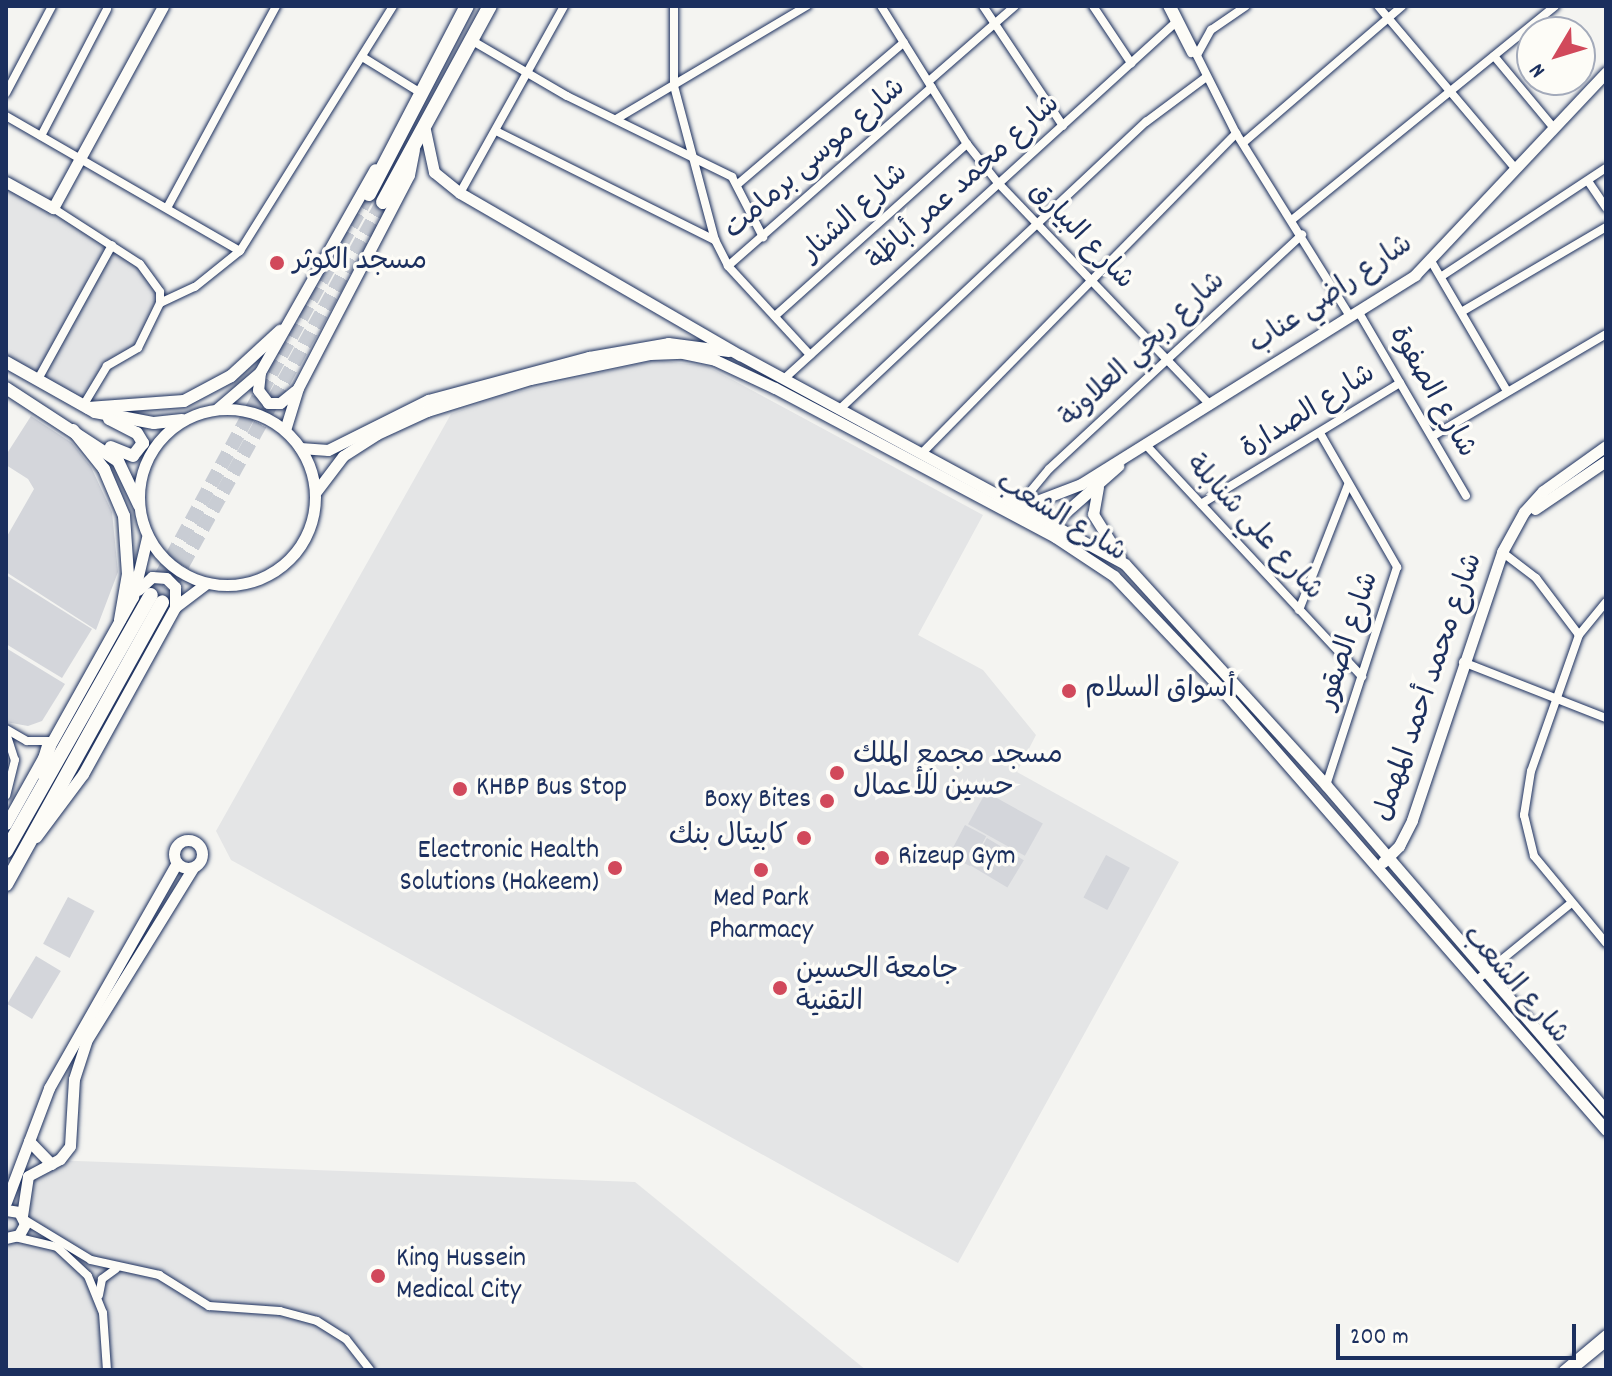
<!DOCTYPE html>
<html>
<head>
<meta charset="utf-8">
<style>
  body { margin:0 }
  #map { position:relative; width:1612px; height:1376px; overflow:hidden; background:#f4f4f1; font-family:Dekko,"Playpen Sans Arabic",sans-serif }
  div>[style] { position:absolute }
  .built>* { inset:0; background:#e4e5e6 }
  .green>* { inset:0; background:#d4d6db; transform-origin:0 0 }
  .highway-tunnel>* { height:14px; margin-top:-7px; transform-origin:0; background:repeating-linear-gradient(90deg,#c9cdd4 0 14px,transparent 0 21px) }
  .roads { filter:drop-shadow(0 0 2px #1b2f5e) drop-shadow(0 0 2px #1b2f5e) }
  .street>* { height:8px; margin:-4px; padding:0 4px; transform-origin:4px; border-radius:4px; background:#fdfcf7 }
  .secondary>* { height:11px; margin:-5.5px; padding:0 5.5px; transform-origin:5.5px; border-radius:5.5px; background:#fdfcf7 }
  .secondary>.ring { margin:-5.5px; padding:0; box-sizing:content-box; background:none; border:11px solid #fdfcf7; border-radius:50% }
  .primary>* { height:12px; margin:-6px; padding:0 6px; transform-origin:6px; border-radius:6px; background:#fdfcf7 }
  .highway>* { height:14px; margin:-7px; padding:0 7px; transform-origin:7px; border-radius:7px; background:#fdfcf7 }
  .dots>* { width:22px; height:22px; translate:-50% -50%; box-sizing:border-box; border:4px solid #fdfcf7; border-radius:50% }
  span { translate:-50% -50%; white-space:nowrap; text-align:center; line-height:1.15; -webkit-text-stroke:7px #fdfcf7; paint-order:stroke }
  .street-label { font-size:28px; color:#1b2f5e }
  .poi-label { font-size:28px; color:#1b2f5e }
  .left { translate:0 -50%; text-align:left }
  .right { translate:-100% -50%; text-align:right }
  .frame { position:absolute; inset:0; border:8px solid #1b2f5e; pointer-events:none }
  .north { position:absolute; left:1516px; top:16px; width:80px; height:80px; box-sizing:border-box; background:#fdfcf7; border:2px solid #a3aaba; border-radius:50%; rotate:232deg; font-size:22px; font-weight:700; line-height:32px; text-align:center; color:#1b2f5e }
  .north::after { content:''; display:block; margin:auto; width:28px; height:36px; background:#d1495b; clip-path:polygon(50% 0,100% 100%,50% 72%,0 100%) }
  .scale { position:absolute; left:1336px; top:1324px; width:240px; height:36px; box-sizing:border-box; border:4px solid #1b2f5e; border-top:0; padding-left:10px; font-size:24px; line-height:28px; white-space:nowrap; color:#1b2f5e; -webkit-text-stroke:6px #fdfcf7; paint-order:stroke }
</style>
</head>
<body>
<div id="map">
  <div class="built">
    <div style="clip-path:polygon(6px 182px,149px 272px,160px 303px,134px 356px,117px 362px,104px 375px,89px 407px,6px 362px)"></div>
    <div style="clip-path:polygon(655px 360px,707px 366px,983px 515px,918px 635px,983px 670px,1036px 735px,1017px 772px,1179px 862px,958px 1263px,231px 860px,216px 831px,451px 414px,497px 397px)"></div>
    <div style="clip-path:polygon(51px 1160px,635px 1182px,866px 1370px,6px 1370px,6px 1175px)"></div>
  </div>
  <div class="green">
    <div style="clip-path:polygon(31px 416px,72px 443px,91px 467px,112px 512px,118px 572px,96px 630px,6px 572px,6px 538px,34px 489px,28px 479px,6px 465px,6px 455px)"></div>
    <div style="clip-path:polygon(6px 575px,92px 629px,62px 678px,6px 644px)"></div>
    <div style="clip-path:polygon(6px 648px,65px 684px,42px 721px,28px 726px,6px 722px)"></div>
    <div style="left:986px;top:792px;width:65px;height:37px;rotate:29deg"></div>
    <div style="left:965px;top:825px;width:24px;height:34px;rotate:28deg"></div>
    <div style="left:987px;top:838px;width:43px;height:32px;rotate:31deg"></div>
    <div style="left:1106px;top:855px;width:27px;height:48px;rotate:28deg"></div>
    <div style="left:68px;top:897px;width:30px;height:53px;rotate:28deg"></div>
    <div style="left:36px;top:956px;width:29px;height:56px;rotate:31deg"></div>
  </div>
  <div class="highway-tunnel">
    <div style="left:151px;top:595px;width:456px;rotate:-61.5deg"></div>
    <div style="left:162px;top:602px;width:457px;rotate:-61.1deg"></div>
  </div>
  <div class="roads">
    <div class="street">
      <div style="left:674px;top:6px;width:80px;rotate:90deg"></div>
      <div style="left:674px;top:86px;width:159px;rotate:75.1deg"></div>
      <div style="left:715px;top:240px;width:29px;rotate:63deg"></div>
      <div style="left:728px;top:266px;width:121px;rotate:47.3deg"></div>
      <div style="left:881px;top:6px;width:163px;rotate:58.1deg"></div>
      <div style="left:967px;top:144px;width:50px;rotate:51.5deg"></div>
      <div style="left:998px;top:183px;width:307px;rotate:46.3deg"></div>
      <div style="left:983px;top:6px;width:144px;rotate:56.3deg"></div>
      <div style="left:1093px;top:6px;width:69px;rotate:56.3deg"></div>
      <div style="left:1167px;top:6px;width:53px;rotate:62.9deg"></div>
      <div style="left:1172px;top:6px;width:142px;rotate:63.3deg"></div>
      <div style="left:1236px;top:133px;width:216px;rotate:58.1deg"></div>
      <div style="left:1378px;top:6px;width:211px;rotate:49.8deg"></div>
      <div style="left:471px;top:40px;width:111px;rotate:30.3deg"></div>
      <div style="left:567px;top:96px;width:184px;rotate:26.1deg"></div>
      <div style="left:732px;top:177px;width:68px;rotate:62.7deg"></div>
      <div style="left:1197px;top:55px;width:29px;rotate:-61deg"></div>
      <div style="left:1211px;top:30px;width:42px;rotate:-34.4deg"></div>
      <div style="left:1494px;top:56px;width:92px;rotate:50.3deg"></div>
      <div style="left:364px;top:58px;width:67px;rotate:31.6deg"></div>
      <div style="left:929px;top:81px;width:114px;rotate:-41.1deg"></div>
      <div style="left:6px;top:93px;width:98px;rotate:-62.1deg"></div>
      <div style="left:6px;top:116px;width:270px;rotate:30deg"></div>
      <div style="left:618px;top:118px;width:220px;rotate:-30.7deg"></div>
      <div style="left:496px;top:131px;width:245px;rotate:26.5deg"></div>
      <div style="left:41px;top:136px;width:143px;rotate:-62.5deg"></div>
      <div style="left:1243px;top:143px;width:210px;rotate:-40.7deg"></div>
      <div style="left:1588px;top:181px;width:32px;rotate:56deg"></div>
      <div style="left:738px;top:184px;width:218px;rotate:-40.5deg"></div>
      <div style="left:460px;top:193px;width:214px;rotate:-60.9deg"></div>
      <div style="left:53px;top:208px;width:103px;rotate:32.8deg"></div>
      <div style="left:140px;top:264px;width:34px;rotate:54deg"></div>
      <div style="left:160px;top:292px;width:11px;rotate:90deg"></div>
      <div style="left:160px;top:303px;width:50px;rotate:116.1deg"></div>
      <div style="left:138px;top:348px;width:36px;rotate:150deg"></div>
      <div style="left:107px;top:366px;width:47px;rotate:121deg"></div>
      <div style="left:167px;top:208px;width:230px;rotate:-61.6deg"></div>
      <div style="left:1293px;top:219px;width:338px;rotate:-39.1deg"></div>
      <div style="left:1431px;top:261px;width:151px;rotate:59.7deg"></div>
      <div style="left:728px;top:266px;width:271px;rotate:-41.3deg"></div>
      <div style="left:1442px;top:276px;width:196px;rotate:-33.4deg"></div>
      <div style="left:160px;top:303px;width:38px;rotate:-25deg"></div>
      <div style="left:195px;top:287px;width:58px;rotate:-38.7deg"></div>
      <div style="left:240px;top:251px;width:289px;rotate:-58deg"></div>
      <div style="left:1358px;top:311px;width:214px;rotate:59.7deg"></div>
      <div style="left:1463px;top:311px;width:166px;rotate:-30.4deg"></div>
      <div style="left:775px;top:316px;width:258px;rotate:-41.9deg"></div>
      <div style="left:785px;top:378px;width:527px;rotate:-42.31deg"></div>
      <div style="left:37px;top:381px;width:155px;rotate:-61.1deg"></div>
      <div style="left:842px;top:407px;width:417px;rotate:-43.2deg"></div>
      <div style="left:1146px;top:122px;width:74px;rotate:-36.7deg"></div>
      <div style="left:1320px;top:433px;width:155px;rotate:60.1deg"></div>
      <div style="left:1397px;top:567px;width:229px;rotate:108deg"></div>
      <div style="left:1433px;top:436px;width:201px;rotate:-30.5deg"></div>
      <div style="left:1146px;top:445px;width:317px;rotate:47deg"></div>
      <div style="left:923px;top:452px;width:447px;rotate:-45.5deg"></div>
      <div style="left:1020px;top:504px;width:45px;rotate:-50.4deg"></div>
      <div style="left:1049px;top:469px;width:345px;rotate:-42.8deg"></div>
      <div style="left:1201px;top:504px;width:233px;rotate:-31.3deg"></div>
      <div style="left:1502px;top:552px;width:43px;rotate:37.4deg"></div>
      <div style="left:1536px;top:578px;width:71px;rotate:53deg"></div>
      <div style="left:1606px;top:602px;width:43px;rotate:129.3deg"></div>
      <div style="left:1579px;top:635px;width:144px;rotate:109.4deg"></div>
      <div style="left:1531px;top:771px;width:45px;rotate:99deg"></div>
      <div style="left:1524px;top:815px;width:42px;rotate:76.3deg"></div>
      <div style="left:1534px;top:856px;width:113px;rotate:50.4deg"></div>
      <div style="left:1299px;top:610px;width:134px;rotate:-68.6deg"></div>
      <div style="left:1463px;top:662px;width:154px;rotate:21.4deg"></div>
      <div style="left:6px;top:729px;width:24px;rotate:30deg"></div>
      <div style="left:27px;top:741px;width:24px"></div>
      <div style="left:6px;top:733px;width:28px;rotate:72deg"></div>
      <div style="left:15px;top:760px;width:36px;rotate:104deg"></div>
      <div style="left:1478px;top:979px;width:119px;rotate:-39.2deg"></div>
      <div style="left:25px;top:1220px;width:77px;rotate:31.2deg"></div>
      <div style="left:91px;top:1260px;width:70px;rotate:12.4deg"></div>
      <div style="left:159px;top:1275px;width:59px;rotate:31.8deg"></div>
      <div style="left:209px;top:1306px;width:71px;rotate:4deg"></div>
      <div style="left:280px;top:1311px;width:38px;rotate:15deg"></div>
      <div style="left:317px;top:1321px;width:34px;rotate:32deg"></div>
      <div style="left:346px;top:1339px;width:39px;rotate:52deg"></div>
      <div style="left:15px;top:1237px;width:43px;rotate:13.4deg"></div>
      <div style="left:57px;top:1247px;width:42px;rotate:43.1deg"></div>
      <div style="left:88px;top:1276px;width:40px;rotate:68deg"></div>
      <div style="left:103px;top:1313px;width:57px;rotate:86deg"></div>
      <div style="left:99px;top:1295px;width:16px;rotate:-79deg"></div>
      <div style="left:102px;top:1279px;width:17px;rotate:-36deg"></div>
      <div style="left:1563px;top:1370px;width:56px;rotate:-39.9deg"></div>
      <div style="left:1573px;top:1370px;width:43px;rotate:-39.3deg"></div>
    </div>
    <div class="secondary">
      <div style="left:425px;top:130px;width:43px;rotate:77.9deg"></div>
      <div style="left:434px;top:172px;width:33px;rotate:39deg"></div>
      <div style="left:460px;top:193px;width:323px;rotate:30.1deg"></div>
      <div style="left:740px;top:355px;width:438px;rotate:28.5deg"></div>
      <div style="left:1125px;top:564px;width:299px;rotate:47.7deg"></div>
      <div style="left:1326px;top:785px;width:429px;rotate:49.3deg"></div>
      <div style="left:6px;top:182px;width:54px;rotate:29deg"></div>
      <div style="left:53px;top:208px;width:230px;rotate:-61.4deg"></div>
      <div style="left:260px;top:372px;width:18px;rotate:96deg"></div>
      <div style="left:258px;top:390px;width:16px;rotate:52deg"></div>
      <div style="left:268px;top:403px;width:12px"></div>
      <div style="left:280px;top:403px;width:19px;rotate:-39deg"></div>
      <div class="ring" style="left:139px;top:409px;width:165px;height:165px"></div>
      <div style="left:217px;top:409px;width:57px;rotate:-40.7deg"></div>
      <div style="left:260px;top:372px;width:233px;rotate:-60.5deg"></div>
      <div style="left:285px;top:430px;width:44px;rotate:-72.8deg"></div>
      <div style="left:298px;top:388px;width:240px;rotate:-62.5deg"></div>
      <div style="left:409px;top:175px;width:26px;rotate:-79deg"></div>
      <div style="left:300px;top:448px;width:28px;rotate:4deg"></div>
      <div style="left:328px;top:450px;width:112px;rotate:-26.6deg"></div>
      <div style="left:428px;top:400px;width:167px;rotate:-15deg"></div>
      <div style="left:589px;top:357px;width:80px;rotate:-10deg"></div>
      <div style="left:668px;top:343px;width:61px;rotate:7.6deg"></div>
      <div style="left:1098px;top:487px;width:27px;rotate:100deg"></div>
      <div style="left:1093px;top:514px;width:51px;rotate:57.9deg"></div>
      <div style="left:315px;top:493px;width:46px;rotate:-52.9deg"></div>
      <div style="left:343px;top:456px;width:40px;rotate:-32.9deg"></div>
      <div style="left:377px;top:434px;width:55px;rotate:-24.7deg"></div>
      <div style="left:427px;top:411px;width:108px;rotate:-17.3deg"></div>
      <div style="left:530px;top:379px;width:123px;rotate:-11.8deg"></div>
      <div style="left:650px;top:354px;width:33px;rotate:-2deg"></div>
      <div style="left:683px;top:353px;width:33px;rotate:12deg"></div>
      <div style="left:715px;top:360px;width:66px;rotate:25deg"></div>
      <div style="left:775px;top:388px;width:317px;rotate:28deg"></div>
      <div style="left:1055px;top:537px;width:71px;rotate:33.5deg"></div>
      <div style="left:1114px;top:576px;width:161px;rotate:46.5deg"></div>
      <div style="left:1225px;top:693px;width:580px;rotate:48.92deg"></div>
      <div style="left:1024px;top:506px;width:61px;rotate:-21.1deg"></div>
      <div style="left:1081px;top:484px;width:394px;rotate:-32deg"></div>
      <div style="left:1415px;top:275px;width:279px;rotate:-46.7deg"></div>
      <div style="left:1535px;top:509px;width:86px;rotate:-34.1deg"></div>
      <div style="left:1050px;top:526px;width:91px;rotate:-41.4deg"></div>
      <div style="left:138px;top:590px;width:19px;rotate:-43deg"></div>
      <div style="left:152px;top:577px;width:14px;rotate:4deg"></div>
      <div style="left:166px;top:578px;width:13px;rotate:45deg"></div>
      <div style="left:175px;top:587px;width:19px;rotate:90deg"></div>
      <div style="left:6px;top:824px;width:260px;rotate:-60.8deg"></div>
      <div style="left:133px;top:597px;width:61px;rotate:-76.7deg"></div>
      <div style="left:36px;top:837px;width:79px;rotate:-53.3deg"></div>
      <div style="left:83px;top:774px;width:191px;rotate:-61.1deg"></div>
      <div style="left:175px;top:607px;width:40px;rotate:-37deg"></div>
      <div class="ring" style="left:174px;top:840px;width:17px;height:17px"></div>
      <div style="left:1383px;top:862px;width:23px;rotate:-45deg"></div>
      <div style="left:1399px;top:846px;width:29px;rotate:-63deg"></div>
      <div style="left:1412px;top:820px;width:283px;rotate:-71.4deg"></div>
      <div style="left:1502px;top:552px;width:46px;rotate:-61.2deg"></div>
      <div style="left:1524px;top:512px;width:28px;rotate:-48deg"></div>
      <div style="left:1543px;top:491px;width:77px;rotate:-35.5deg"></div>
      <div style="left:29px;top:1141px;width:32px;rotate:46deg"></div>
      <div style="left:6px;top:1202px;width:122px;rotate:-69.3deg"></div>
      <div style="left:49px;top:1088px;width:259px;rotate:-60.4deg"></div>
      <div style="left:6px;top:1210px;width:13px;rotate:9deg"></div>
      <div style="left:19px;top:1212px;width:13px;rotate:63deg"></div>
      <div style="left:25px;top:1224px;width:13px;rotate:119deg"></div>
      <div style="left:19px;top:1235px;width:13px;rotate:167deg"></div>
      <div style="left:22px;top:1216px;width:40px;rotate:-81.5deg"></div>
      <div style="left:28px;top:1176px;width:36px;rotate:-28deg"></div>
      <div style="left:60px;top:1159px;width:16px;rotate:-52deg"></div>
      <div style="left:70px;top:1146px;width:67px;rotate:-86.6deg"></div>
      <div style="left:74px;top:1079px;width:40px;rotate:-72deg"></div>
      <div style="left:86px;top:1041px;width:203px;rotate:-58.3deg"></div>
    </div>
    <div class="primary">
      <div style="left:6px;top:362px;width:102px;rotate:29.3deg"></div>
      <div style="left:95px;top:412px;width:60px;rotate:10.6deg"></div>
      <div style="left:154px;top:423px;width:28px;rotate:-6deg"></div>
      <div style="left:6px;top:388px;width:134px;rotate:33.1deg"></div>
      <div style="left:118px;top:461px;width:49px;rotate:64.5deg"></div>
      <div style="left:88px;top:408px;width:96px;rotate:-4.2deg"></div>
      <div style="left:184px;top:401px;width:53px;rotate:-28deg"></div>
      <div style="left:231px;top:376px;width:67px;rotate:-42.6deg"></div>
      <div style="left:109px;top:419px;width:31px;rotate:27deg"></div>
      <div style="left:137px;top:433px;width:12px;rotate:59deg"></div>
      <div style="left:143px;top:443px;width:16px;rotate:128deg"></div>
      <div style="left:133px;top:456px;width:24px;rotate:-158deg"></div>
      <div style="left:73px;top:430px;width:50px;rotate:51.5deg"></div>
      <div style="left:104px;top:469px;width:51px;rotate:66.9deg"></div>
      <div style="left:124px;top:516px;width:58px;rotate:86.1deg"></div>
      <div style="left:128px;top:574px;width:47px;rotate:99.9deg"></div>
    </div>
    <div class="highway">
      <div style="left:369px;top:194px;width:212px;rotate:-62.5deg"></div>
      <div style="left:383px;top:202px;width:223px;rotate:-61.4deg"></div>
      <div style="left:41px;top:772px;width:27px;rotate:-73deg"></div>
      <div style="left:6px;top:851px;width:294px;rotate:-60.5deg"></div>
      <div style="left:6px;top:884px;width:322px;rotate:-61deg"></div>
    </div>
  </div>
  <div class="dots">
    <div style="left:277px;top:263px;background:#d1495b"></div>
    <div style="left:1069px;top:691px;background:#d1495b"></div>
    <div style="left:837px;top:773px;background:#d1495b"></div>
    <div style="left:460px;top:789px;background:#d1495b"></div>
    <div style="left:827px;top:801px;background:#d1495b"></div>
    <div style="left:804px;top:838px;background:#d1495b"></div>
    <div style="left:882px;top:858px;background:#d1495b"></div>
    <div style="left:615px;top:868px;background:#d1495b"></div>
    <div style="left:761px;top:870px;background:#d1495b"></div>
    <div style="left:780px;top:988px;background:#d1495b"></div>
    <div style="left:378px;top:1276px;background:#d1495b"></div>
  </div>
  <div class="street-label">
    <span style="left:816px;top:160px;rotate:-41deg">شارع موسى برمامت</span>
    <span style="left:965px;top:184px;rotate:-42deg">شارع محمد عمر أباظة</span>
    <span style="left:856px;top:214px;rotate:-42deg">شارع الشنار</span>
    <span style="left:1080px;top:237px;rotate:46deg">شارع البيارق</span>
    <span style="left:1332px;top:296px;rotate:-34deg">شارع راضي عناب</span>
    <span style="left:1144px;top:351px;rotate:-43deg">شارع ربحي العلاونة</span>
    <span style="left:1431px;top:393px;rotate:60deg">شارع الصفوة</span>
    <span style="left:1309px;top:413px;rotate:-32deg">شارع الصدارة</span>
    <span style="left:1060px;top:519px;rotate:31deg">شارع الشعب</span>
    <span style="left:1253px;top:529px;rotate:47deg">شارع علي شنابلة</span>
    <span style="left:1350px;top:641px;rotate:-72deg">شارع الصقور</span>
    <span style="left:1430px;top:688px;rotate:-71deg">شارع محمد أحمد المهمل</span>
    <span style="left:1514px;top:986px;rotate:49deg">شارع الشعب</span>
  </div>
  <div class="poi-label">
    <span class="left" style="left:293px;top:263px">مسجد الكوثر</span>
    <span class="left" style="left:1085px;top:691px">أسواق السلام</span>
    <span class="left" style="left:853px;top:773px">مسجد مجمع الملك<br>حسين للأعمال</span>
    <span class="left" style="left:476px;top:789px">KHBP Bus Stop</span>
    <span class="right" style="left:811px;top:801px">Boxy Bites</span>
    <span class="right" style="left:788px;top:838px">كابيتال بنك</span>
    <span class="right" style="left:599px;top:868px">Electronic Health<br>Solutions (Hakeem)</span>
    <span class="left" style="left:898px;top:858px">Rizeup Gym</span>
    <span style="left:761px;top:916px">Med Park<br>Pharmacy</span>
    <span class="left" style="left:796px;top:988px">جامعة الحسين<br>التقنية</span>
    <span class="left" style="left:396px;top:1276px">King Hussein<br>Medical City</span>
  </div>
  <div class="frame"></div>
  <div class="north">N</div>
  <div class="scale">200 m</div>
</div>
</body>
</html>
